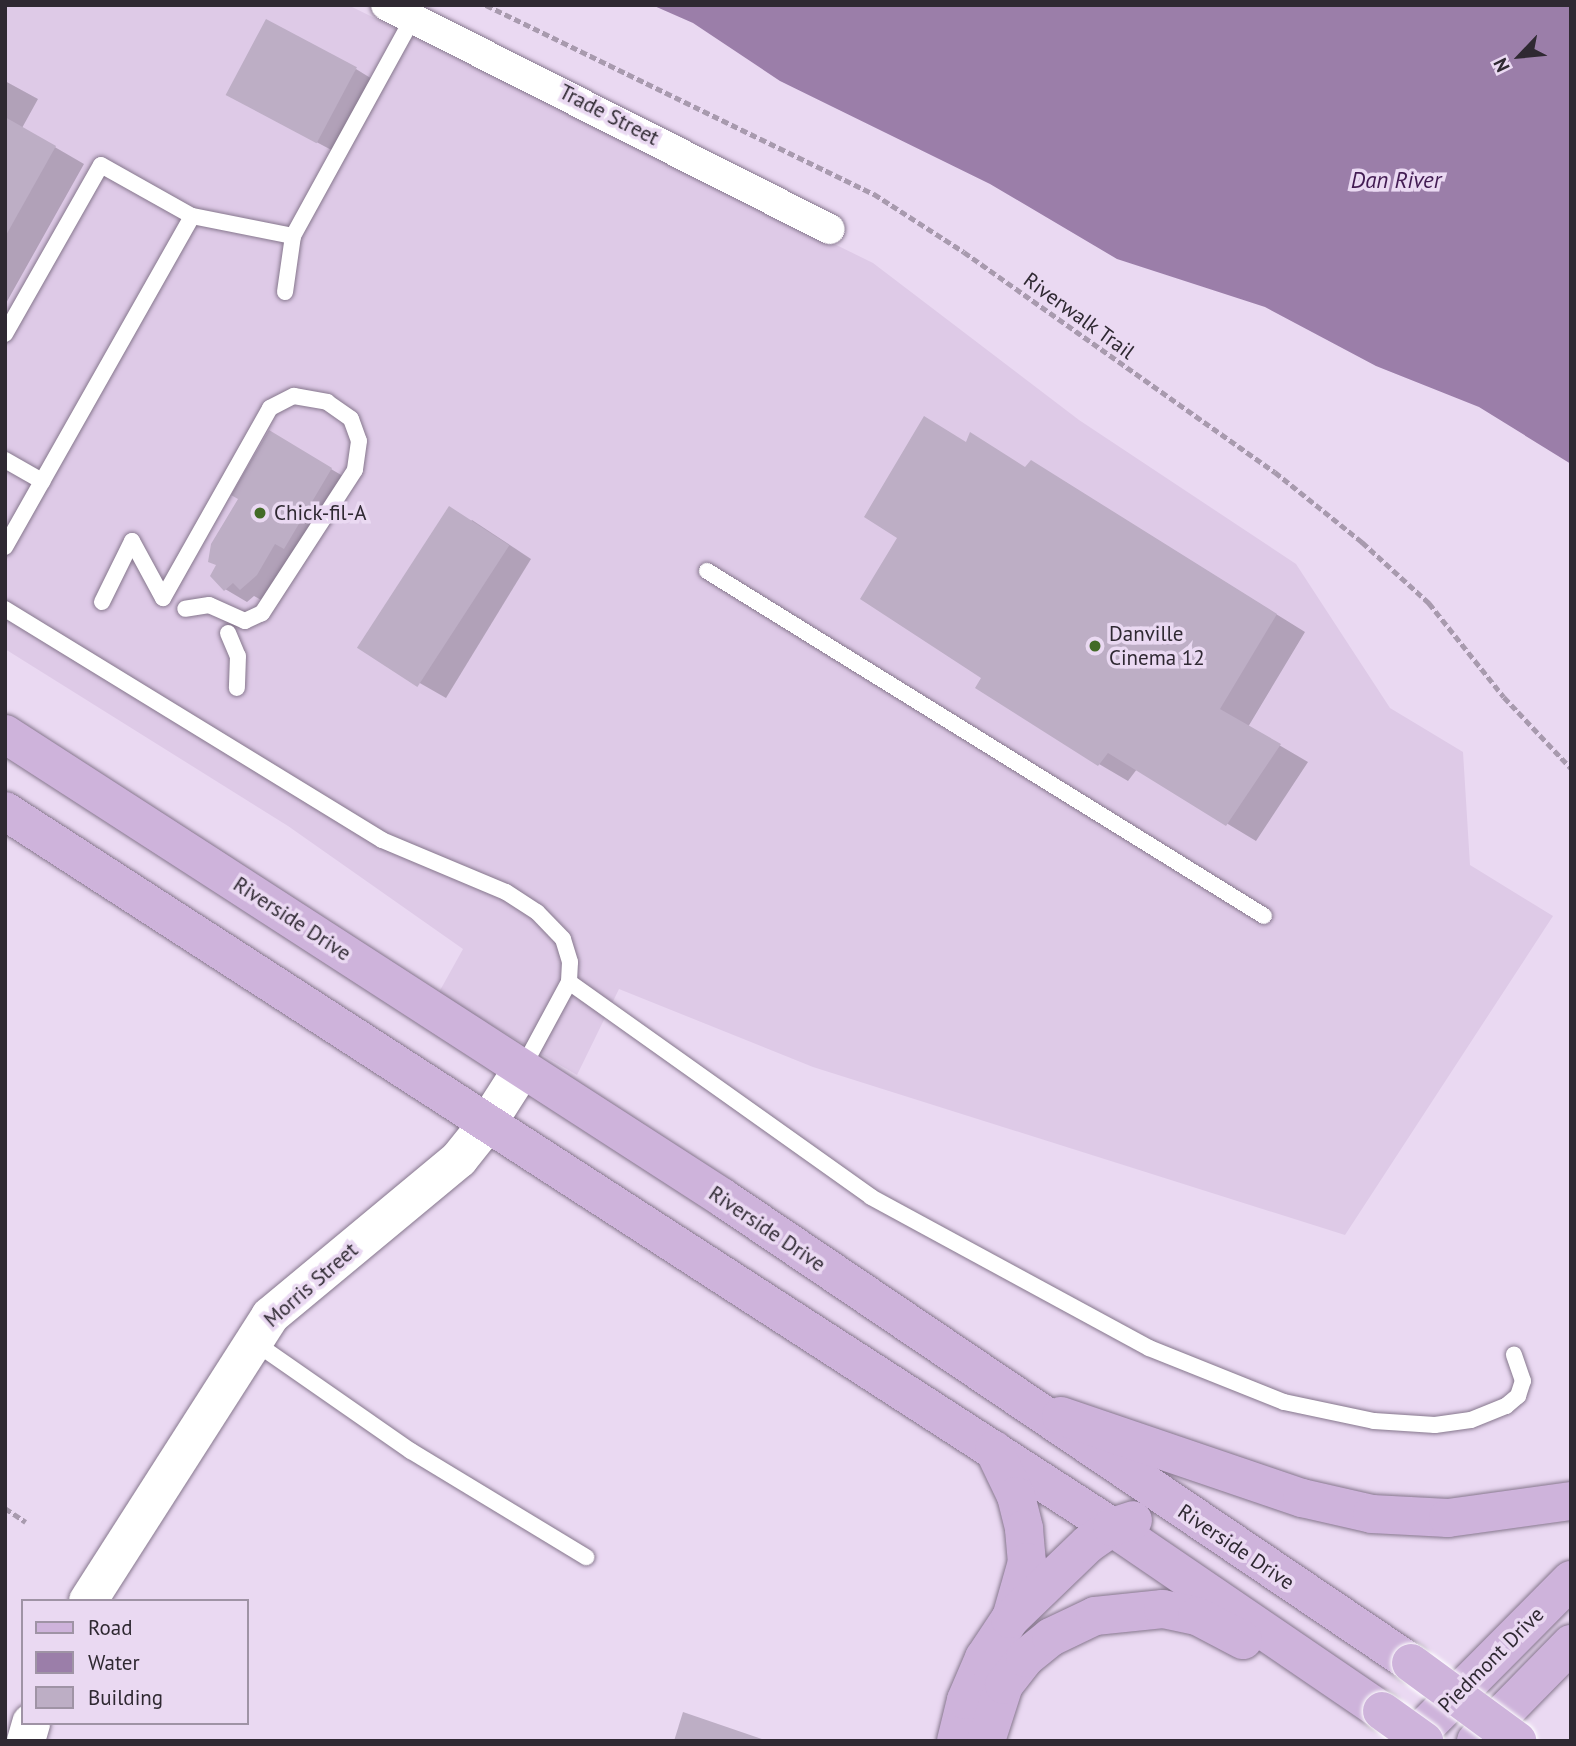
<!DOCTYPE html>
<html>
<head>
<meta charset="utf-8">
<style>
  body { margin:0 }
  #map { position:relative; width:1576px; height:1746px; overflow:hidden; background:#ead9f2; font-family:"PT Sans",sans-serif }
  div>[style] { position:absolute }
  .built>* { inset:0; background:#decae7 }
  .water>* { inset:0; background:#9b7ea9 }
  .shadow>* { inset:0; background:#0003 }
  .building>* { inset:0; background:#bdaec5; transform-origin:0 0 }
  .path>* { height:4.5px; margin-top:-2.25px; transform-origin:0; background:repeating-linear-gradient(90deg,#a89aae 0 7px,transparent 0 10.5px) }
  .roads { filter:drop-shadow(0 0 2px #86778d) drop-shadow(0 0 2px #86778d) }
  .service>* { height:16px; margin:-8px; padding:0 8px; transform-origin:8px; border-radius:8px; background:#fff }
  .minor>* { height:30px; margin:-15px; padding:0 15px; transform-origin:15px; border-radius:15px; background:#fff }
  .tertiary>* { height:38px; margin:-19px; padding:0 19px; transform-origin:19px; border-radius:19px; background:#fff }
  .primary>* { height:38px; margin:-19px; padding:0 19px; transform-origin:19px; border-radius:19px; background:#ceb3db }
  .bridges { filter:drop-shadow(0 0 2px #fff) drop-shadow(0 0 2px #fff) }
  .primary-bridge>* { height:38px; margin:-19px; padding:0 19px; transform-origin:19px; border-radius:19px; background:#ceb3db }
  .dots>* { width:19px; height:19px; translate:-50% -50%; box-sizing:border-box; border:4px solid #ead9f2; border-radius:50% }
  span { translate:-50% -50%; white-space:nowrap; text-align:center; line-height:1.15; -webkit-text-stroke:7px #ead9f2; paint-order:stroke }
  .street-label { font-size:21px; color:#2f2932 }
  .poi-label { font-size:21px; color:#2f2932 }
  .left { translate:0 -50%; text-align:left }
  .water-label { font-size:23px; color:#421b52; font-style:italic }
  .frame { position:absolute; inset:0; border:7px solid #2f2932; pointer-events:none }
  .legend { position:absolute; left:21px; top:1599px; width:228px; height:126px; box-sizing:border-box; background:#ead9f2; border:2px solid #9f93a5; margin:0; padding:9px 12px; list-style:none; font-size:21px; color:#2f2932 }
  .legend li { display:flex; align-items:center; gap:14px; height:35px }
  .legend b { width:35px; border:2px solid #9f93a5 }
  .north { position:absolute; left:1485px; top:21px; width:70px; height:70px; -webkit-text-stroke:5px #ead9f2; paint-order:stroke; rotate:244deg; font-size:19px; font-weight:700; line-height:28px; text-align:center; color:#2f2932 }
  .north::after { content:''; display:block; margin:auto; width:24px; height:32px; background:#2f2932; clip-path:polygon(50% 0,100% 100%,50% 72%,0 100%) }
</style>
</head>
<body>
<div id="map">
  <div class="built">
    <div style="clip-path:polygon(5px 5px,348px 5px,873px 263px,1079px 420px,1296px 564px,1390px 708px,1463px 752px,1470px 865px,1553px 916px,1345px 1235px,813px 1067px,619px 989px,577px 1075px,438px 994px,463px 949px,288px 826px,5px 649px)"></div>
  </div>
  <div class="water">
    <div style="clip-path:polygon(652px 5px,1571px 5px,1571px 464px,1479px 407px,1376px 366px,1265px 307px,1117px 259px,990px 184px,780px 81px,693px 23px)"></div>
  </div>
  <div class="shadow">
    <div style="clip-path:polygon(356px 69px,377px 82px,339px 154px,250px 107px)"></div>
    <div style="clip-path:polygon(5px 81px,38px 99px,22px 128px,84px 164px,5px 305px)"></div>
    <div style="clip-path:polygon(270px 433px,353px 482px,306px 560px,298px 555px,263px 601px,254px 596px,247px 602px,225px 589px,240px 499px)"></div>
    <div style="clip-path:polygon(967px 444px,1032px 473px,1060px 479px,1305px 632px,1248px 727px,1308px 762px,1256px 841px,1137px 769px,1128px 781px,1099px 764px,984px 678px)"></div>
    <div style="clip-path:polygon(472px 520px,531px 559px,446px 698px,362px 650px)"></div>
  </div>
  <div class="building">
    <div style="left:266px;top:19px;width:103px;height:86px;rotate:28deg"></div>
    <div style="clip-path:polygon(5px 117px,56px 146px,5px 237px)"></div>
    <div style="clip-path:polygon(924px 416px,966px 442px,970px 432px,1025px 467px,1031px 460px,1277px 614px,1220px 709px,1281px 744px,1226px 826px,1108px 753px,1098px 766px,975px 688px,981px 678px,860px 599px,897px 538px,864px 517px)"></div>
    <div style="clip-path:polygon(269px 430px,332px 468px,284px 549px,275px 544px,257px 575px,240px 590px,233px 583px,224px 591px,210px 576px,216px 565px,208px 562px,211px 544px,238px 499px,231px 495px)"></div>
    <div style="left:449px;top:506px;width:72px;height:169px;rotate:33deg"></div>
    <div style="clip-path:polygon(683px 1712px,765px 1740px,765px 1741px,674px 1741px)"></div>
  </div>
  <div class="path">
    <div style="left:486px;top:5px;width:432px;rotate:26deg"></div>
    <div style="left:874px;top:194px;width:107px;rotate:32.8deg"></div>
    <div style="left:964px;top:252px;width:381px;rotate:35.3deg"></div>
    <div style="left:1275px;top:472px;width:112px;rotate:38.8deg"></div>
    <div style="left:1362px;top:542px;width:91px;rotate:42.3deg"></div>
    <div style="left:1429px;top:603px;width:120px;rotate:51.4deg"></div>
    <div style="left:1504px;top:697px;width:98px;rotate:46.7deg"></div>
    <div style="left:5px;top:1508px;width:25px;rotate:34deg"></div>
  </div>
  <div class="roads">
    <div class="service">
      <div style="left:285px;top:292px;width:57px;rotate:-81.9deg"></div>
      <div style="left:293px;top:236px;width:249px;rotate:-61.2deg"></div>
      <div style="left:5px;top:334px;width:194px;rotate:-60.4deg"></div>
      <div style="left:101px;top:165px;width:104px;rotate:29.3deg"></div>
      <div style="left:192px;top:216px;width:103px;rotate:11.2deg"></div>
      <div style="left:5px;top:460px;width:43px;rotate:29.6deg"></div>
      <div style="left:132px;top:541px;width:65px;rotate:61.5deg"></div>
      <div style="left:5px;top:547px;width:380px;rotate:-60.5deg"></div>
      <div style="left:707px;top:571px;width:655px;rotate:31.77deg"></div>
      <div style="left:163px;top:598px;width:218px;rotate:-60.6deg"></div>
      <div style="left:270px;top:408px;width:27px;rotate:-27deg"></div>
      <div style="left:294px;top:396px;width:34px;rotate:10deg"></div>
      <div style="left:327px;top:402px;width:29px;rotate:35deg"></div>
      <div style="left:351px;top:419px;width:23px;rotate:70deg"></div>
      <div style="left:359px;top:441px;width:29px;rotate:98deg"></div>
      <div style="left:355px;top:470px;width:171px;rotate:123deg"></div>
      <div style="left:262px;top:613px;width:19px;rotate:155deg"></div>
      <div style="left:245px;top:621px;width:39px;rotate:-156deg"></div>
      <div style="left:209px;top:605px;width:24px;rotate:171deg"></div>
      <div style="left:102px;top:602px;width:68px;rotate:-63.8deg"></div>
      <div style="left:5px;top:609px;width:442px;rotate:31.5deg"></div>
      <div style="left:382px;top:840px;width:134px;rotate:22.8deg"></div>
      <div style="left:506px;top:892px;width:37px;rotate:33deg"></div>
      <div style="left:537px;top:912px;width:37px;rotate:46deg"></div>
      <div style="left:563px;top:939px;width:24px;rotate:73deg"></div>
      <div style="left:570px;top:962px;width:20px;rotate:93deg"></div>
      <div style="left:569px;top:982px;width:371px;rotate:35.4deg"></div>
      <div style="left:871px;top:1197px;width:316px;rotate:28.5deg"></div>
      <div style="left:1149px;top:1348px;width:145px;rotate:21.8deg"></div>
      <div style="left:1284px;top:1402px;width:92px;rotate:11.9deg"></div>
      <div style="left:1374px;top:1421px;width:61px;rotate:3.8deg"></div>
      <div style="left:1435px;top:1425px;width:36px;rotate:-8deg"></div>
      <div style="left:1471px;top:1420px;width:38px;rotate:-22deg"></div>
      <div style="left:1506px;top:1406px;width:16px;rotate:-40deg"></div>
      <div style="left:1518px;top:1396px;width:16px;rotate:-72deg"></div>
      <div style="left:1523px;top:1381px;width:28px;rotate:-109deg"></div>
      <div style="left:228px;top:633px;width:25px;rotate:67deg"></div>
      <div style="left:238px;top:656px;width:32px;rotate:92deg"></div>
      <div style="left:522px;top:1069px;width:99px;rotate:-61.6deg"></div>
      <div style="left:254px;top:1342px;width:191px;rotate:34.8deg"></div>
      <div style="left:411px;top:1451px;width:205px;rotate:31.2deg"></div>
    </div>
    <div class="minor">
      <div style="left:386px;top:5px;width:497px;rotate:26.8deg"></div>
    </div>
    <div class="tertiary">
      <div style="left:88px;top:1601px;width:338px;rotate:-57.4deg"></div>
      <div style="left:270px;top:1316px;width:246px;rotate:-39.7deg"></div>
      <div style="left:459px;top:1159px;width:45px;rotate:-51.3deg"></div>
      <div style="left:487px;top:1124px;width:65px;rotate:-57.5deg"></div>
      <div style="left:26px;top:1741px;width:19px;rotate:-74deg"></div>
    </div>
    <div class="primary">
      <div style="left:5px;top:734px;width:855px;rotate:32.87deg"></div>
      <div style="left:723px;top:1198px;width:830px;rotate:34.05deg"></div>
      <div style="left:5px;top:811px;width:1318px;rotate:32.89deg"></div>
      <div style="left:1112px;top:1527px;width:327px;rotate:34.3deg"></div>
      <div style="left:1061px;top:1416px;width:255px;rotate:18.8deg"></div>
      <div style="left:1302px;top:1498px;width:72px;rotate:12.9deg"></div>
      <div style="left:1372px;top:1514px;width:76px;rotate:3deg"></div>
      <div style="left:1448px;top:1518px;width:124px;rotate:-7.9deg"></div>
      <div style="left:994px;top:1450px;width:51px;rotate:64.4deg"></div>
      <div style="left:1016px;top:1496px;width:34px;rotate:76deg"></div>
      <div style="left:1024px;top:1529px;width:33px;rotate:85deg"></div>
      <div style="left:1027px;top:1562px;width:58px;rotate:105.9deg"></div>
      <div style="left:956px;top:1741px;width:42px;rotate:-76.3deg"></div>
      <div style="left:966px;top:1700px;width:46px;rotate:-66.8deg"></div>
      <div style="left:984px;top:1658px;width:47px;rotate:-56.3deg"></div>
      <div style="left:1010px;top:1619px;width:108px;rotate:-43.9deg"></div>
      <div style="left:1088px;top:1544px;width:29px;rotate:-35deg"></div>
      <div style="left:1112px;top:1527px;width:22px;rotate:-18deg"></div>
      <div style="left:986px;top:1741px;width:59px;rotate:-72.2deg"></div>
      <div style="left:1004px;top:1685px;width:34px;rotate:-52deg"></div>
      <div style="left:1025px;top:1658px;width:33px;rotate:-39deg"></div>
      <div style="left:1051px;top:1637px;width:49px;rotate:-25.5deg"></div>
      <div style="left:1095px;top:1616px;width:68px;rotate:-5.9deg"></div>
      <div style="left:1163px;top:1609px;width:35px;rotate:12deg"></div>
      <div style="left:1197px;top:1616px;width:52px;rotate:27.6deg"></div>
      <div style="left:1411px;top:1741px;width:227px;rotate:-45.2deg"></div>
      <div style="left:1476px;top:1741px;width:136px;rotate:-45.6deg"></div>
    </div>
  </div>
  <div class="bridges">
    <div class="primary-bridge">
      <div style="left:1411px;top:1663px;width:132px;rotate:36.3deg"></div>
      <div style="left:1382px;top:1711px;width:52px;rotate:35.5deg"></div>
    </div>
  </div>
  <div class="dots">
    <div style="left:260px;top:513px;background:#436b27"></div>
    <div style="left:1095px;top:646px;background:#436b27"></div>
  </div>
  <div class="street-label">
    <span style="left:609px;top:115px;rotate:27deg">Trade Street</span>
    <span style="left:1079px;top:316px;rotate:36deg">Riverwalk Trail</span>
    <span style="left:292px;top:919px;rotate:33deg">Riverside Drive</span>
    <span style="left:767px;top:1229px;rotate:34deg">Riverside Drive</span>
    <span style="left:311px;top:1285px;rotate:-41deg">Morris Street</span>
    <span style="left:1236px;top:1547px;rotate:34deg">Riverside Drive</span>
    <span style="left:1491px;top:1660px;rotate:-45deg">Piedmont Drive</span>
  </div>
  <div class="poi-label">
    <span class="left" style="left:274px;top:513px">Chick-fil-A</span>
    <span class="left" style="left:1109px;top:646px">Danville<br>Cinema 12</span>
  </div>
  <div class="water-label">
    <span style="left:1396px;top:180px">Dan River</span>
  </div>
  <div class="frame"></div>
  <ul class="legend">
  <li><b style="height:9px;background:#ceb3db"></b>Road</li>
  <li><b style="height:19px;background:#9b7ea9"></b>Water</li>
  <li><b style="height:19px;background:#bdaec5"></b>Building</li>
  </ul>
  <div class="north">N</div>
</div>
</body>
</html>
